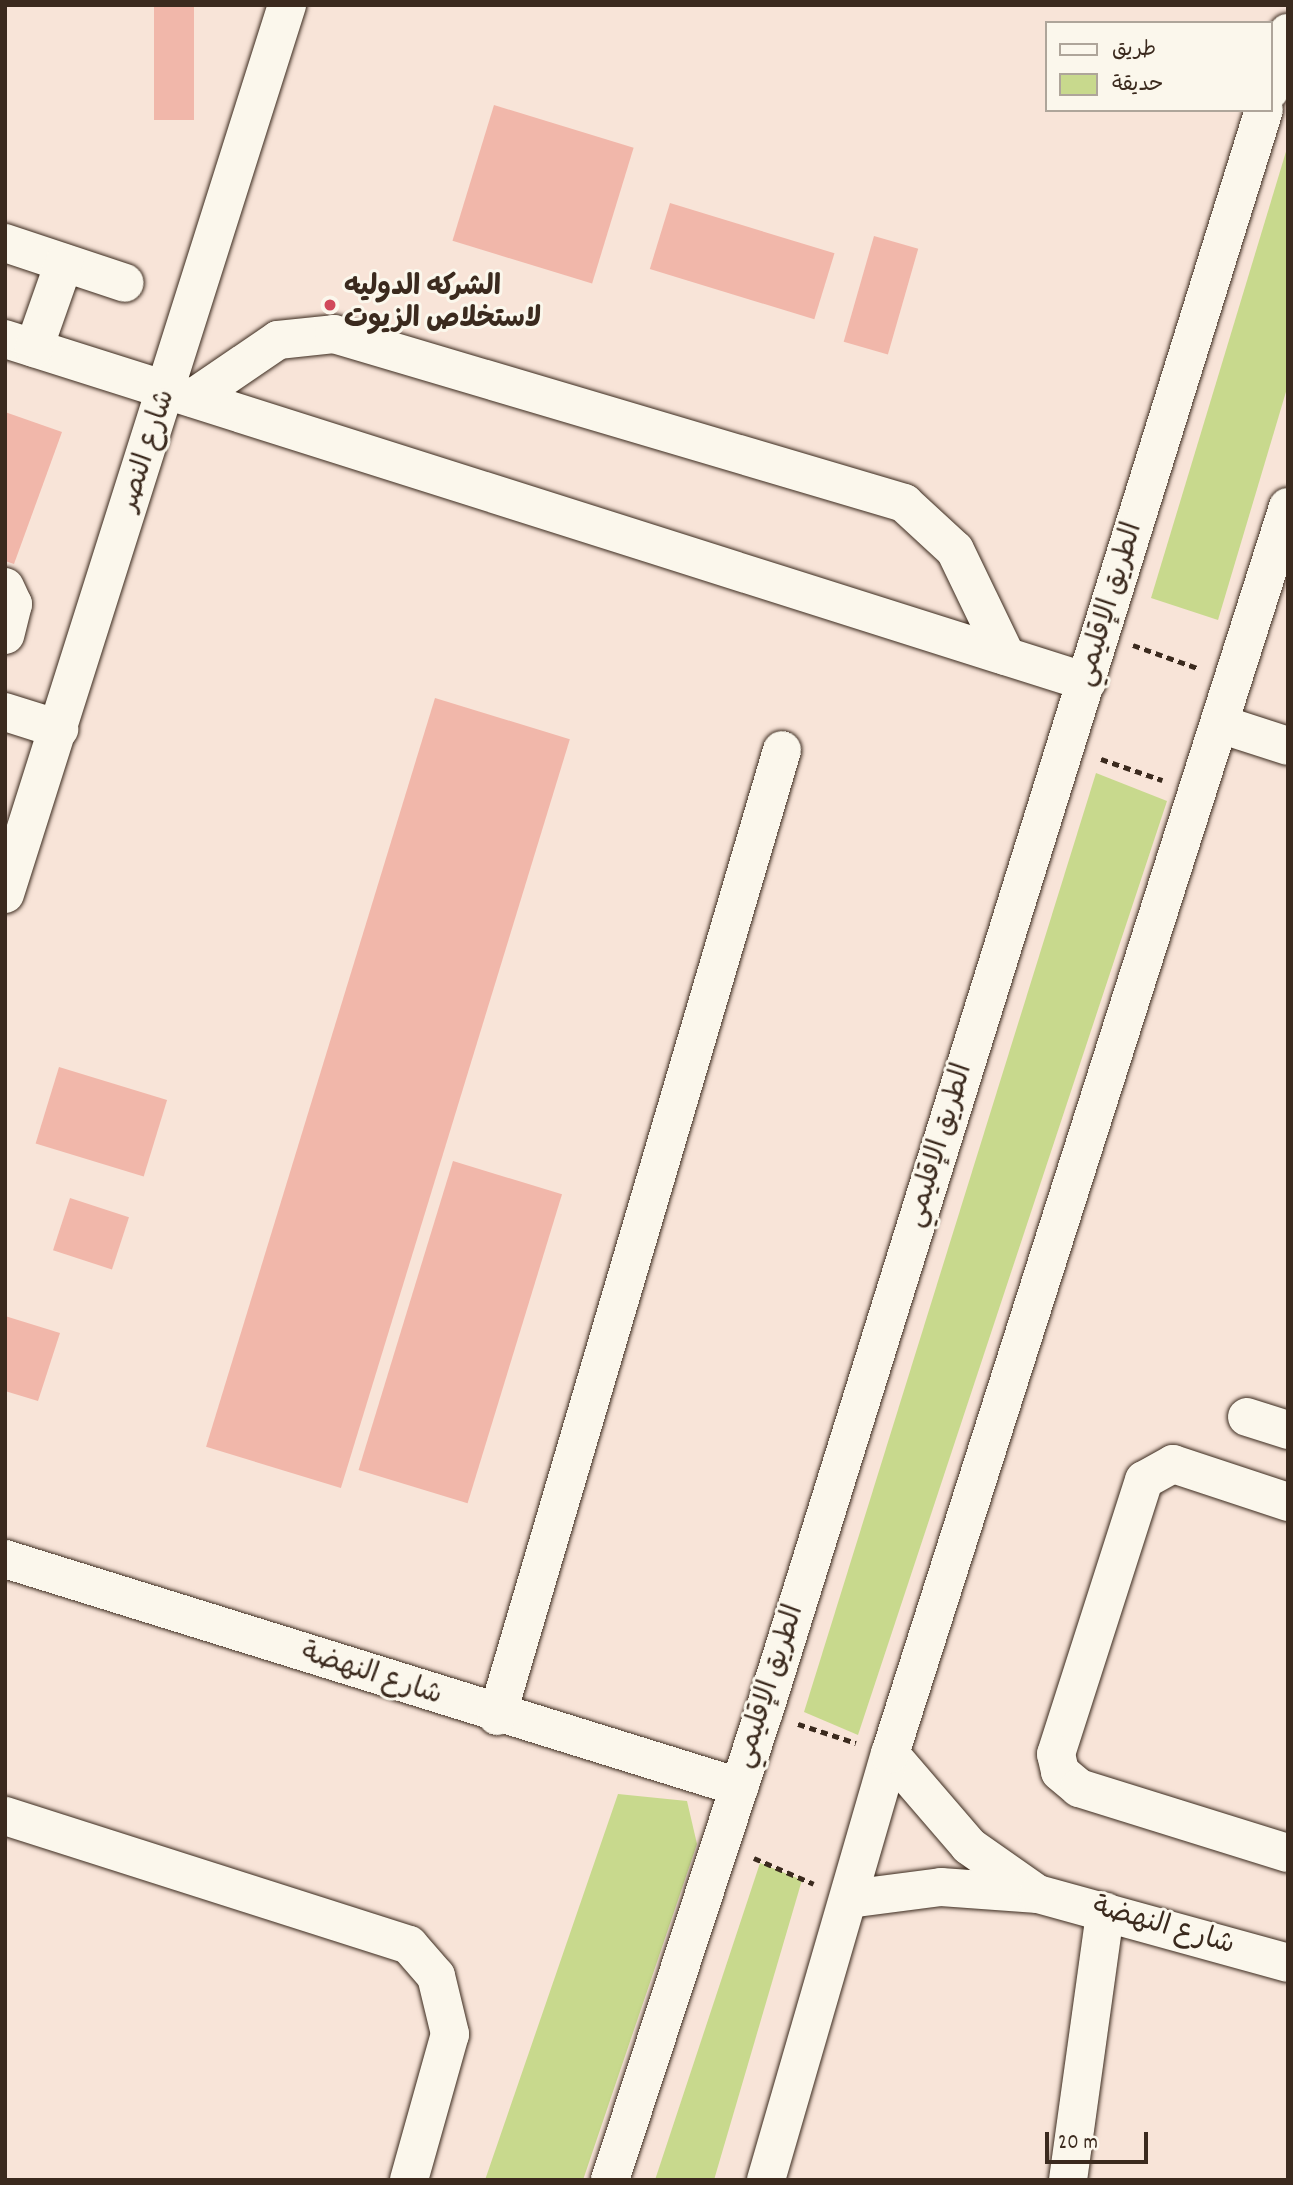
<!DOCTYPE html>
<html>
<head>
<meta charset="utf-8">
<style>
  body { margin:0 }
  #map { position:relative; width:1293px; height:2185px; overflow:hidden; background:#fbf7ec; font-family:Dekko,"Playpen Sans Arabic",sans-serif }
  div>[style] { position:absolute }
  .built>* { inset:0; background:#f8e4d8 }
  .green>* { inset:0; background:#c8d98d }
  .building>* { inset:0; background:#f1b7aa; transform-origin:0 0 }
  .path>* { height:4.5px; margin-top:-2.25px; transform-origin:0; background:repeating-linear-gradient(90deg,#3b2a1e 0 7px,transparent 0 12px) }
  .roads { filter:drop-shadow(0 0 2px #3b2a1e) drop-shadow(0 0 2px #3b2a1e) }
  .minor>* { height:38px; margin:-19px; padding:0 19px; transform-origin:19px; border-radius:19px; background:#fbf7ec }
  .highway>* { height:38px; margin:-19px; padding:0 19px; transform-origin:19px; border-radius:19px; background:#fbf7ec }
  .dots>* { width:19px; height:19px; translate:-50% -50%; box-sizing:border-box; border:4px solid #fbf7ec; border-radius:50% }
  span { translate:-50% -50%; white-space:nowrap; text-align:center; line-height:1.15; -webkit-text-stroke:6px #fbf7ec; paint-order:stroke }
  .poi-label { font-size:28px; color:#3b2a1e; font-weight:700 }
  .left { translate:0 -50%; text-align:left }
  .street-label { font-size:28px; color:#3b2a1e }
  .frame { position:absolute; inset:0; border:7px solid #3b2a1e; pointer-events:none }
  .legend { position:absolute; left:1045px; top:21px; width:228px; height:91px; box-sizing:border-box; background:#fbf7ec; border:2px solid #aea59a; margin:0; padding:9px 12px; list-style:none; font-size:21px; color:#3b2a1e }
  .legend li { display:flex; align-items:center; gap:14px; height:35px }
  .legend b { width:35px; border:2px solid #aea59a }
  .scale { position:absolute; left:1045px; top:2132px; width:103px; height:32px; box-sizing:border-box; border:4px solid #3b2a1e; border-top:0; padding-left:9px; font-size:21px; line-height:24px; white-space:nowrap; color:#3b2a1e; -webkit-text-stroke:5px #fbf7ec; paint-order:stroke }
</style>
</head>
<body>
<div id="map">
  <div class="built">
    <div style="clip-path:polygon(evenodd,5px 5px,1288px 5px,1288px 2180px,5px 2180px,5px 5px,1046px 23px,1270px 23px,1270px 110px,1046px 110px,1046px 23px)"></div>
  </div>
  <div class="green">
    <div style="clip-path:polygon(1288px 145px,1288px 385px,1218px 620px,1151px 598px)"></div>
    <div style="clip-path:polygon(1096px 773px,1167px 801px,858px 1735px,804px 1712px)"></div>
    <div style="clip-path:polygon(618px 1794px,687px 1801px,697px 1844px,583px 2180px,485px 2180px)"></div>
    <div style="clip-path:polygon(760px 1863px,802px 1880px,714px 2180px,655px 2180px)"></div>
  </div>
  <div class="building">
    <div style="left:154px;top:5px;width:40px;height:115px"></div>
    <div style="left:494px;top:105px;width:146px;height:142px;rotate:17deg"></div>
    <div style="left:670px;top:203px;width:172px;height:69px;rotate:17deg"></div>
    <div style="left:874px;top:236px;width:46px;height:110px;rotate:16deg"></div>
    <div style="clip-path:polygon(5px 412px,62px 432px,14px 564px,5px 561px)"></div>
    <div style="left:435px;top:698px;width:141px;height:783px;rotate:17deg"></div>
    <div style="left:59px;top:1067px;width:113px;height:80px;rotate:17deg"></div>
    <div style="left:453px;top:1161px;width:114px;height:323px;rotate:17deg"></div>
    <div style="left:70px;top:1198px;width:62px;height:55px;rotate:18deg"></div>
    <div style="clip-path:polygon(5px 1316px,60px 1333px,38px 1401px,5px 1391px)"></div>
  </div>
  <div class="path">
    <div style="left:1133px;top:645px;width:71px;rotate:19.7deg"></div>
    <div style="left:1101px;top:759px;width:65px;rotate:19deg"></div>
    <div style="left:798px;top:1724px;width:61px;rotate:18.1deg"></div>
    <div style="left:754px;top:1858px;width:65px;rotate:23.4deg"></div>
  </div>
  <div class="roads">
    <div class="minor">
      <div style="left:5px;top:243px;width:126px;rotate:18.4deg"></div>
      <div style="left:5px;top:339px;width:1135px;rotate:17.59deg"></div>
      <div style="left:34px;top:348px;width:90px;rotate:-70.6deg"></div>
      <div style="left:193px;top:398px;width:103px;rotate:-34.3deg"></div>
      <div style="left:278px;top:340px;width:56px;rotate:-6.1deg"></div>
      <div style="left:334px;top:334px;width:595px;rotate:16.51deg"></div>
      <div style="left:904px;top:503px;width:69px;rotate:42.7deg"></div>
      <div style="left:955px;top:550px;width:118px;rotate:64.3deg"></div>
      <div style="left:5px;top:587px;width:19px;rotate:65deg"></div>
      <div style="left:13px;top:604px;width:32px;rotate:104deg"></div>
      <div style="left:5px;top:712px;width:57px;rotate:17.5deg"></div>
      <div style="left:1223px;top:725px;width:68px;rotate:17.9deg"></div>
      <div style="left:5px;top:894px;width:933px;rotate:-72.4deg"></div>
      <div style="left:1247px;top:1417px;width:43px;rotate:17.6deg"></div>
      <div style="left:1288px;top:1502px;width:121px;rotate:-161.7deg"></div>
      <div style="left:1173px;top:1464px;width:33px;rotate:151deg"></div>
      <div style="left:1144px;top:1480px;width:288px;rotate:107.8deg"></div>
      <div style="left:1056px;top:1754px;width:18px;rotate:77deg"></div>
      <div style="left:1060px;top:1772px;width:25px;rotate:40deg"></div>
      <div style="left:1079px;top:1788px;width:219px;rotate:17.3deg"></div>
      <div style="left:5px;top:1559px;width:769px;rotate:17.26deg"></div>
      <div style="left:497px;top:1716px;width:1007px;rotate:-73.56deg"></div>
      <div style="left:890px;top:1754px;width:121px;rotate:49.3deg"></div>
      <div style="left:969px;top:1846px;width:78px;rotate:35.1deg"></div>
      <div style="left:5px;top:1816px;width:424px;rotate:17.7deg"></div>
      <div style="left:409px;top:1945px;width:41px;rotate:48.9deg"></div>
      <div style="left:436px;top:1976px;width:60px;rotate:76.4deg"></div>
      <div style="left:450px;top:2034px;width:152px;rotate:105.7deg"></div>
      <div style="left:849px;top:1899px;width:93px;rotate:-7.4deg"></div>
      <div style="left:941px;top:1887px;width:97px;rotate:4.1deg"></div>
      <div style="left:1038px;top:1894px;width:259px;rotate:15.4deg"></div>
      <div style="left:1068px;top:2180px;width:271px;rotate:-82.1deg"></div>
    </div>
    <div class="highway">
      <div style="left:1270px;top:90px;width:60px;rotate:-72.5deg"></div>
      <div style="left:610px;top:2180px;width:493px;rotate:-71.8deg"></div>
      <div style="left:764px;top:1712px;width:1678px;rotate:-72.67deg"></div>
      <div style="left:766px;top:2180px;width:444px;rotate:-73.8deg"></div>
      <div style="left:890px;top:1754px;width:1309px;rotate:-72.3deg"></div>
    </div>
  </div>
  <div class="dots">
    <div style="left:330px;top:305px;background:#d1495b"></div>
  </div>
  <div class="poi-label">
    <span class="left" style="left:344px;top:305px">الشركه الدوليه<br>لاستخلاص الزيوت</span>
  </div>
  <div class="street-label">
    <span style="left:149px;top:451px;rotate:-72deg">شارع النصر</span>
    <span style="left:1111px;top:605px;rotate:-73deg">الطريق الإقليمي</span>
    <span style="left:941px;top:1146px;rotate:-73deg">الطريق الإقليمي</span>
    <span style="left:371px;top:1676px;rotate:18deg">شارع النهضة</span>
    <span style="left:771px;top:1687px;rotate:-72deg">الطريق الإقليمي</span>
    <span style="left:1163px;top:1928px;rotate:16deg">شارع النهضة</span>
  </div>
  <div class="frame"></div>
  <ul class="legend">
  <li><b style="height:9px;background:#fbf7ec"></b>طريق</li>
  <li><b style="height:19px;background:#c8d98d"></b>حديقة</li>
  </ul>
  <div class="scale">20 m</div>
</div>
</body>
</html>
